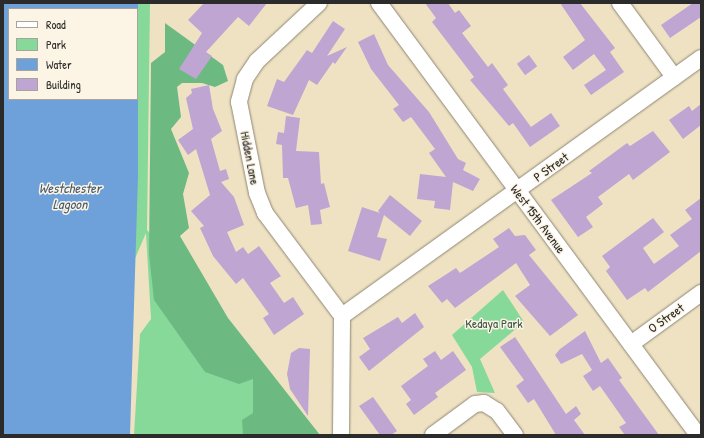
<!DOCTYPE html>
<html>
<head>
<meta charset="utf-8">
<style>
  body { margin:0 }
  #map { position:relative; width:704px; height:438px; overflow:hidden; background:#efe2c2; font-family:"Patrick Hand",sans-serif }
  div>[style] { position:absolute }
  .green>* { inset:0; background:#87d99a }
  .forest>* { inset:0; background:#6db982 }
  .water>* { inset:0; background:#6ea0d9 }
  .building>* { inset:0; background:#bea5d2; transform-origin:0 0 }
  .roads { filter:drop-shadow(0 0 1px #8d8676) drop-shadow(0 0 1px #8d8676) }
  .minor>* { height:16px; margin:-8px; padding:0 8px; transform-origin:8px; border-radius:8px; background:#fff }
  span { translate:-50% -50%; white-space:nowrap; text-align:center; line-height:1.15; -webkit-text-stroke:3px #fcf5e5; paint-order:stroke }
  .street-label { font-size:13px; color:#2b2b2b }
  .park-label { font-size:13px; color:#425647 }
  .water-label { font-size:14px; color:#465a71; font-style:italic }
  .frame { position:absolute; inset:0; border:4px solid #2b2b2b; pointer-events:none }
  .legend { position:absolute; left:8px; top:8px; width:130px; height:92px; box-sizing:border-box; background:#fcf5e5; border:1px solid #a8a49b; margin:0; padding:5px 7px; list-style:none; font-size:12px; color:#2b2b2b }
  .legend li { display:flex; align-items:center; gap:8px; height:20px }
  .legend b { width:20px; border:1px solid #a8a49b }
</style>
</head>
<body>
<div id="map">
  <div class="green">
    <div style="clip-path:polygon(122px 3px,150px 3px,147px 230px,316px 435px,134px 435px,140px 334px,151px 319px,146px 233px,124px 284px,137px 99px,137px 9px)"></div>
    <div style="clip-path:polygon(503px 290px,524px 322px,480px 359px,495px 393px,477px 392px,472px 367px,452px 335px)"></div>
  </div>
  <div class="forest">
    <div style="clip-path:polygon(165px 23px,223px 65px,228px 81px,215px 87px,202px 83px,182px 83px,177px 87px,181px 117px,171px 129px,189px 173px,183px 194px,189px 228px,180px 236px,228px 318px,320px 435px,243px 435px,242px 420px,253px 413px,253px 379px,239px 384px,205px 372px,154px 300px,149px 254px,151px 63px,165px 52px)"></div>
  </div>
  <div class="water">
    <div style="clip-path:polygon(evenodd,3px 3px,138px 3px,138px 176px,130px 435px,3px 435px,3px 3px,9px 9px,137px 9px,137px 99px,9px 99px,9px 9px)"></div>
  </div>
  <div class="building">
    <div style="clip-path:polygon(204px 3px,267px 3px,249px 26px,238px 17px,206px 52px,212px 56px,196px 79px,179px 69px,202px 33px,188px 20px)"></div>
    <div style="clip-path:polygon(425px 3px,448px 3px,455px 13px,459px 10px,471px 26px,462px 33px,488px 67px,492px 63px,508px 85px,503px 89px,531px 127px,551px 113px,560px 126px,530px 147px,513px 123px,509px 126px,470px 80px,474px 77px,432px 22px,436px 18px)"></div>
    <div style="clip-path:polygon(560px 3px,580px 3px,615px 48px,610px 52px,624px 72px,591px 95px,584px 85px,606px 70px,594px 54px,573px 70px,563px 57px,585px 40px)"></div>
    <div style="clip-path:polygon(693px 3px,701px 3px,701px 17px,670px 38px,661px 25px)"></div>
    <div style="clip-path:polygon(333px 21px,345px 29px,327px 56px,347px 47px,335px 64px,333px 62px,317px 85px,309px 80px,293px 115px,267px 106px,277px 79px,284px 82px,307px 50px,312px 53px)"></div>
    <div style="clip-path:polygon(374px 34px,388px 65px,429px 112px,458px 159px,466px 163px,463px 170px,480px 179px,473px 191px,453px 182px,450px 210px,434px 208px,435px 201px,417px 199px,420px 174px,446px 177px,429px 153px,435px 149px,411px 117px,403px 122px,393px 109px,399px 105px,371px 69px,358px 42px)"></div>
    <div style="left:529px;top:55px;width:14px;height:15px;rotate:54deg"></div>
    <div style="clip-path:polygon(209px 85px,213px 109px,222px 131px,211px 139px,220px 171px,226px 169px,229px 179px,221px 182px,234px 197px,244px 225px,227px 232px,236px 252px,243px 247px,248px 254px,259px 246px,281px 276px,270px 283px,284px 303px,293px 297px,304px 314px,274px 335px,263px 318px,269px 314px,243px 278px,236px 284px,213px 256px,200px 228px,204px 226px,191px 211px,210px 195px,196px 149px,188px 155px,178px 140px,193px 129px,186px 98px,192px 93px,191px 89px)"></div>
    <div style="clip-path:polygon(701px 104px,701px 125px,683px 139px,669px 120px,689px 106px,692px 111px)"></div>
    <div style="clip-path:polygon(286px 116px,300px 118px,296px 151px,319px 152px,321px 184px,324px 183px,330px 207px,320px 210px,322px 224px,311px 225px,308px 205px,296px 208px,288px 178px,283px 178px,282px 145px,276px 144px,278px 132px,284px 133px)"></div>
    <div style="clip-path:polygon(653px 131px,670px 152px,633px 180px,629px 174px,598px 197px,603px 204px,586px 217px,593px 227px,578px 237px,551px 200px,592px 173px,589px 171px,627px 143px,630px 146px)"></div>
    <div style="clip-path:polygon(390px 195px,422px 221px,410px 236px,384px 215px,377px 237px,387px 239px,380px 261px,348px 251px,362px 207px,380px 213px,378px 211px)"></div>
    <div style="clip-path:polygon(701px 198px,701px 251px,648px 292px,645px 288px,627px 300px,606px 271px,610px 267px,602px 256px,653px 218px,664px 232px,643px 248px,654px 264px,679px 246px,670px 235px,692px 219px,685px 210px)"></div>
    <div style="clip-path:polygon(509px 228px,515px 236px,525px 235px,536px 250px,529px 255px,578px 315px,550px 336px,515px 296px,530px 285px,516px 263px,455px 308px,447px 299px,442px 303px,428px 286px,456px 268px,460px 273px,499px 247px,493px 239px)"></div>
    <div style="clip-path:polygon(415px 313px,424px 327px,369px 371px,359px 357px,370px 349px,363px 338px,398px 317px,402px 323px)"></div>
    <div style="clip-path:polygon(585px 331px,601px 363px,608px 358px,622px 378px,619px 380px,659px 435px,625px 435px,619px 427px,626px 423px,600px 386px,593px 391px,583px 376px,592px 370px,582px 354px,561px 364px,555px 355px,560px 349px)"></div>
    <div style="clip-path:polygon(515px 337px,566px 414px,576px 406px,581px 414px,574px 420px,585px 435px,556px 435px,534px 399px,528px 403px,516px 386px,524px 380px,500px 347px)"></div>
    <div style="clip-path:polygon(299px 348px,310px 349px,308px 416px,290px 389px,287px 374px,291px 353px)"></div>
    <div style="clip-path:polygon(435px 351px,441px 360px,453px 351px,466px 370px,435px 393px,438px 397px,414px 415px,406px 404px,411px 400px,401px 386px,428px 366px,423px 359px)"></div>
    <div style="clip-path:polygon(373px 397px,397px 431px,391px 435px,380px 435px,359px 406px)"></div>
  </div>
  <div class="roads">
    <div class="minor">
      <div style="left:319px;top:3px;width:85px;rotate:136.9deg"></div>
      <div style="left:257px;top:61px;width:22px;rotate:124deg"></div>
      <div style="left:245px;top:79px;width:24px;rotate:105deg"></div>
      <div style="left:239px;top:102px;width:93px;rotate:78.8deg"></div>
      <div style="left:257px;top:193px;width:22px;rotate:68deg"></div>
      <div style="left:265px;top:213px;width:129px;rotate:53.2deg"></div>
      <div style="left:379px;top:3px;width:537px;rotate:53.56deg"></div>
      <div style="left:620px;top:3px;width:92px;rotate:53.9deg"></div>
      <div style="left:342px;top:316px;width:442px;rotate:-35.7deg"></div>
      <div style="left:631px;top:344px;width:87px;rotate:-36.1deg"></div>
      <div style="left:341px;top:435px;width:119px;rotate:-89.5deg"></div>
      <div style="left:433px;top:435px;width:52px;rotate:-36.4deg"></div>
      <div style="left:475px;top:404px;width:9px;rotate:-6deg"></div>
      <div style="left:484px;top:403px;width:15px;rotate:32deg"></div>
      <div style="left:497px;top:411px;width:30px;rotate:53deg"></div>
    </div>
  </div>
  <div class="street-label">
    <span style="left:250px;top:158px;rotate:79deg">Hidden Lane</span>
    <span style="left:551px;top:167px;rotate:-36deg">P Street</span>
    <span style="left:538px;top:219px;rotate:53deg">West 15th Avenue</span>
    <span style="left:666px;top:318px;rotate:-36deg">O Street</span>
  </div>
  <div class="park-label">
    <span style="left:494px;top:323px">Kedaya Park</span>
  </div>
  <div class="water-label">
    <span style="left:70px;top:196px">Westchester<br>Lagoon</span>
  </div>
  <div class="frame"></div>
  <ul class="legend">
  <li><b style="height:5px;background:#fff"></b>Road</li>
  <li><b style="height:11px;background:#87d99a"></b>Park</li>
  <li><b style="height:11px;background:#6ea0d9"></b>Water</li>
  <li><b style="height:11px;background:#bea5d2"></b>Building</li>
  </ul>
</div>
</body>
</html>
